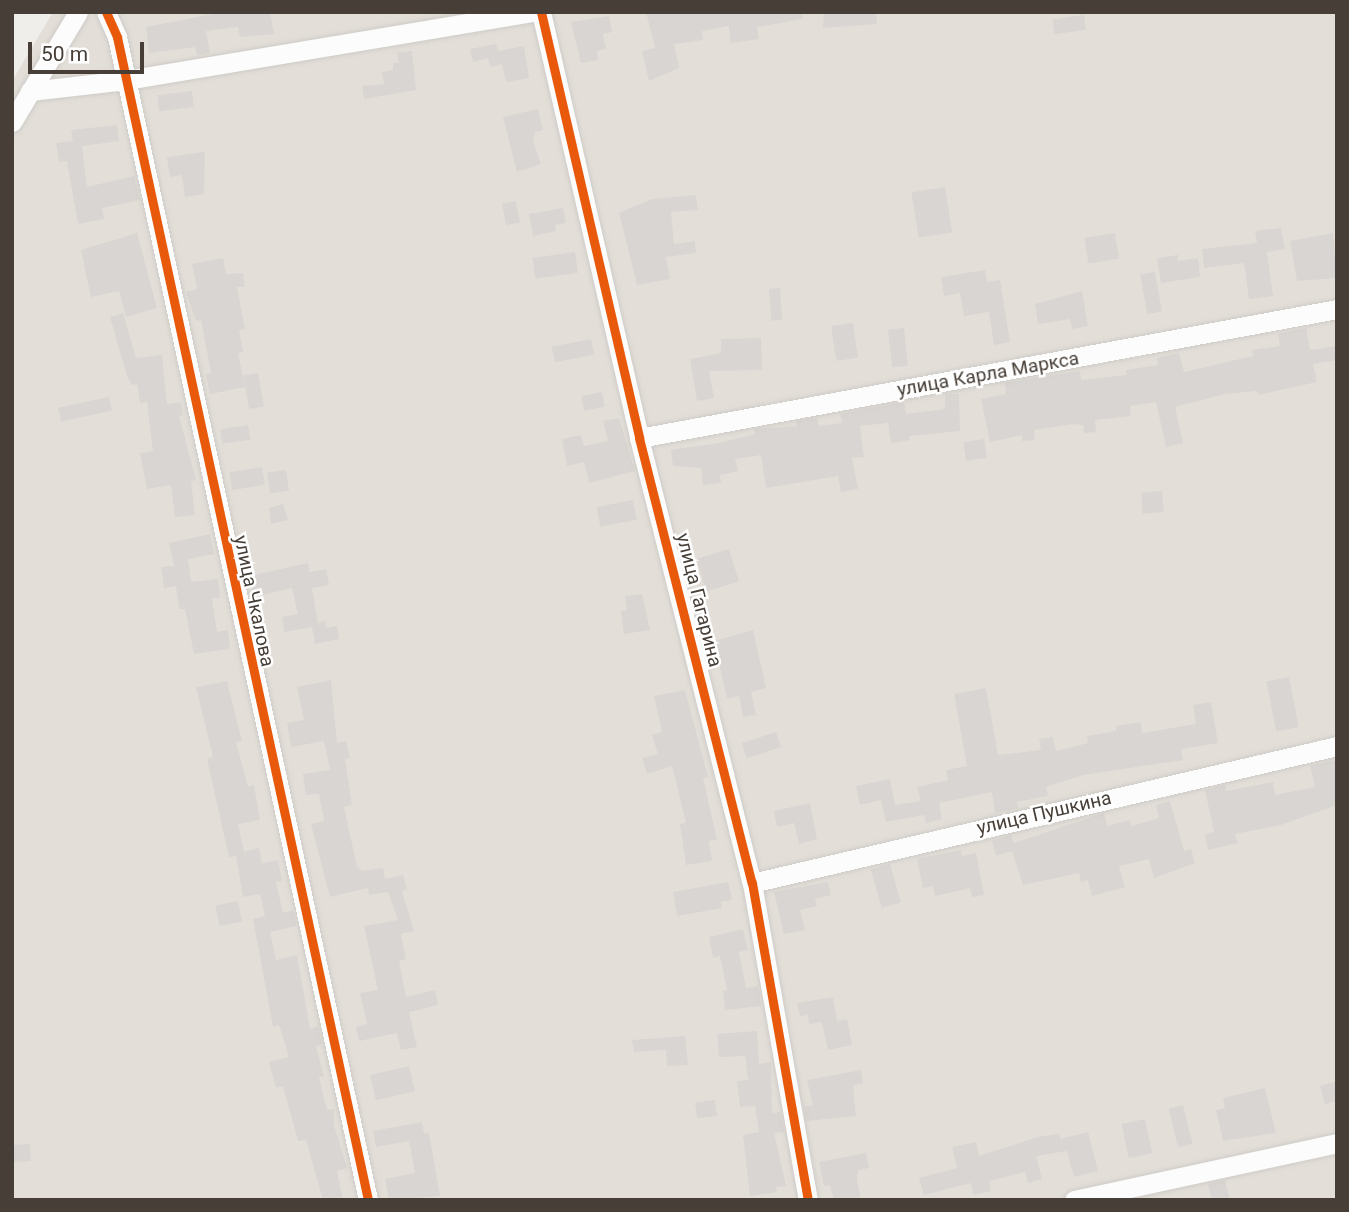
<!DOCTYPE html>
<html>
<head>
<meta charset="utf-8">
<style>
  body { margin:0 }
  #map { position:relative; width:1349px; height:1212px; overflow:hidden; background:#f0eeeb; font-family:Roboto,sans-serif }
  div>[style] { position:absolute }
  .residential>* { inset:0; background:#e3dfd8 }
  .building>* { inset:0; background:#d8d5d2; transform-origin:0 0 }
  .roads { filter:drop-shadow(0 0 2px #cecbc8) drop-shadow(0 0 2px #cecbc8) }
  .minor>* { height:19px; margin:-9.5px; padding:0 9.5px; transform-origin:9.5px; border-radius:9.5px; background:#fdfcfc }
  .cycleway>* { height:9px; margin:-4.5px; padding:0 4.5px; transform-origin:4.5px; border-radius:4.5px; background:#e8590c }
  span { translate:-50% -50%; white-space:nowrap; text-align:center; line-height:1.15; -webkit-text-stroke:5px #fff; paint-order:stroke }
  .street-label { font-size:19px; color:#463e37 }
  .frame { position:absolute; inset:0; border:14px solid #463e37; pointer-events:none }
  .scale { position:absolute; left:28px; top:42px; width:116px; height:32px; box-sizing:border-box; border:4px solid #463e37; border-top:0; padding-left:9px; font-size:21px; line-height:24px; white-space:nowrap; color:#463e37; -webkit-text-stroke:5px #fff; paint-order:stroke }
</style>
</head>
<body>
<div id="map">
  <div class="residential">
    <div style="clip-path:polygon(53px 12px,1337px 12px,1337px 1200px,12px 1200px,12px 81px)"></div>
  </div>
  <div class="building">
    <div style="clip-path:polygon(223px 12px,270px 12px,274px 34px,240px 37px,238px 27px,206px 31px,210px 53px,197px 55px,195px 47px,149px 53px,146px 27px)"></div>
    <div style="clip-path:polygon(646px 12px,802px 12px,803px 19px,757px 27px,759px 39px,730px 43px,729px 26px,702px 31px,703px 40px,674px 44px,679px 68px,649px 81px,642px 51px,655px 48px)"></div>
    <div style="clip-path:polygon(824px 12px,876px 12px,877px 24px,823px 28px)"></div>
    <div style="left:1084px;top:15px;width:15px;height:32px;rotate:82deg"></div>
    <div style="clip-path:polygon(609px 16px,612px 32px,603px 34px,606px 49px,597px 51px,598px 60px,581px 63px,571px 22px)"></div>
    <div style="clip-path:polygon(496px 44px,498px 51px,524px 46px,529px 78px,506px 82px,502px 64px,490px 67px,488px 58px,473px 62px,470px 49px)"></div>
    <div style="clip-path:polygon(412px 51px,416px 90px,364px 99px,362px 86px,384px 84px,382px 72px,393px 70px,393px 63px,399px 63px,397px 52px)"></div>
    <div style="left:192px;top:91px;width:16px;height:35px;rotate:83deg"></div>
    <div style="clip-path:polygon(538px 109px,543px 130px,535px 132px,533px 141px,541px 164px,517px 172px,503px 117px)"></div>
    <div style="clip-path:polygon(117px 125px,119px 141px,82px 146px,87px 187px,134px 176px,140px 200px,102px 208px,104px 219px,78px 224px,67px 161px,59px 162px,56px 143px,73px 141px,71px 130px)"></div>
    <div style="clip-path:polygon(205px 152px,204px 194px,185px 197px,182px 175px,170px 177px,167px 157px)"></div>
    <div style="left:945px;top:187px;width:46px;height:34px;rotate:81deg"></div>
    <div style="clip-path:polygon(696px 195px,698px 210px,671px 212px,674px 244px,695px 241px,696px 253px,666px 257px,670px 279px,637px 285px,619px 213px,652px 199px)"></div>
    <div style="left:516px;top:201px;width:22px;height:14px;rotate:80deg"></div>
    <div style="clip-path:polygon(563px 208px,566px 223px,555px 225px,556px 231px,533px 236px,529px 214px)"></div>
    <div style="clip-path:polygon(1281px 228px,1285px 249px,1267px 252px,1273px 296px,1249px 299px,1244px 263px,1204px 268px,1202px 249px,1257px 243px,1255px 231px)"></div>
    <div style="clip-path:polygon(137px 233px,157px 308px,126px 317px,119px 291px,91px 297px,81px 250px)"></div>
    <div style="left:1115px;top:233px;width:26px;height:31px;rotate:81deg"></div>
    <div style="clip-path:polygon(1333px 233px,1337px 278px,1297px 281px,1290px 241px)"></div>
    <div style="left:575px;top:252px;width:21px;height:43px;rotate:82deg"></div>
    <div style="clip-path:polygon(1178px 255px,1178px 261px,1198px 258px,1200px 277px,1161px 283px,1157px 258px)"></div>
    <div style="clip-path:polygon(223px 258px,226px 274px,243px 273px,245px 287px,237px 287px,245px 329px,239px 330px,243px 352px,238px 353px,245px 387px,210px 394px,206px 374px,211px 373px,201px 320px,196px 321px,186px 292px,197px 289px,192px 264px)"></div>
    <div style="clip-path:polygon(985px 270px,987px 282px,1000px 280px,1010px 342px,994px 345px,989px 312px,964px 316px,960px 293px,944px 296px,941px 277px)"></div>
    <div style="left:1155px;top:272px;width:40px;height:15px;rotate:80deg"></div>
    <div style="left:780px;top:288px;width:32px;height:11px;rotate:86deg"></div>
    <div style="clip-path:polygon(1082px 291px,1088px 326px,1072px 329px,1070px 319px,1038px 324px,1035px 304px)"></div>
    <div style="clip-path:polygon(123px 313px,136px 358px,162px 355px,167px 404px,181px 402px,183px 415px,179px 416px,196px 480px,191px 481px,195px 515px,175px 517px,171px 485px,147px 489px,140px 453px,153px 451px,147px 402px,140px 403px,137px 384px,132px 385px,127px 376px,110px 317px)"></div>
    <div style="left:853px;top:323px;width:35px;height:22px;rotate:82deg"></div>
    <div style="left:904px;top:328px;width:38px;height:16px;rotate:84deg"></div>
    <div style="clip-path:polygon(1306px 328px,1310px 350px,1337px 346px,1337px 360px,1313px 364px,1317px 382px,1258px 395px,1257px 391px,1225px 394px,1175px 407px,1183px 443px,1166px 447px,1156px 402px,1130px 406px,1131px 416px,1095px 420px,1096px 432px,1084px 433px,1083px 425px,1073px 424px,1034px 430px,1035px 440px,1022px 441px,1022px 435px,990px 442px,981px 399px,1006px 394px,1005px 383px,1080px 371px,1081px 380px,1127px 375px,1126px 370px,1158px 365px,1157px 358px,1179px 353px,1184px 372px,1253px 356px,1252px 350px,1280px 346px,1278px 334px)"></div>
    <div style="clip-path:polygon(761px 338px,762px 370px,709px 371px,714px 398px,697px 401px,690px 359px,721px 353px,721px 339px)"></div>
    <div style="left:591px;top:339px;width:16px;height:40px;rotate:79deg"></div>
    <div style="left:258px;top:373px;width:34px;height:15px;rotate:80deg"></div>
    <div style="left:602px;top:392px;width:15px;height:21px;rotate:79deg"></div>
    <div style="clip-path:polygon(945px 394px,959px 394px,960px 431px,909px 436px,910px 440px,891px 443px,888px 423px,860px 426px,864px 457px,852px 458px,858px 489px,841px 492px,838px 476px,766px 488px,761px 455px,735px 459px,738px 471px,720px 475px,721px 483px,703px 485px,701px 468px,673px 466px,671px 450px,719px 443px,755px 434px,754px 429px,797px 426px,796px 421px,817px 418px,819px 426px,842px 423px,840px 414px,904px 402px,906px 414px,945px 409px)"></div>
    <div style="left:109px;top:397px;width:14px;height:52px;rotate:78deg"></div>
    <div style="clip-path:polygon(619px 418px,635px 471px,589px 483px,584px 462px,567px 466px,562px 439px,581px 435px,584px 446px,608px 441px,603px 421px)"></div>
    <div style="left:248px;top:425px;width:15px;height:28px;rotate:82deg"></div>
    <div style="left:984px;top:439px;width:19px;height:21px;rotate:81deg"></div>
    <div style="left:262px;top:467px;width:18px;height:33px;rotate:81deg"></div>
    <div style="left:286px;top:470px;width:21px;height:19px;rotate:82deg"></div>
    <div style="left:1162px;top:491px;width:21px;height:21px;rotate:85deg"></div>
    <div style="left:633px;top:500px;width:20px;height:37px;rotate:79deg"></div>
    <div style="clip-path:polygon(283px 504px,288px 520px,271px 524px,269px 508px)"></div>
    <div style="clip-path:polygon(210px 534px,214px 554px,188px 559px,191px 582px,218px 579px,220px 598px,212px 598px,217px 632px,228px 630px,230px 649px,194px 654px,185px 609px,179px 609px,176px 586px,164px 588px,161px 567px,174px 566px,169px 543px)"></div>
    <div style="left:729px;top:549px;width:34px;height:34px;rotate:73deg"></div>
    <div style="clip-path:polygon(308px 563px,309px 572px,326px 569px,329px 585px,312px 588px,318px 623px,325px 621px,326px 628px,337px 626px,339px 639px,315px 644px,312px 627px,284px 632px,282px 617px,298px 614px,292px 588px,254px 597px,249px 576px)"></div>
    <div style="clip-path:polygon(642px 594px,650px 630px,624px 634px,621px 611px,627px 610px,625px 596px)"></div>
    <div style="clip-path:polygon(753px 630px,766px 688px,751px 692px,756px 715px,743px 717px,739px 696px,727px 699px,714px 641px)"></div>
    <div style="left:1289px;top:677px;width:51px;height:23px;rotate:79deg"></div>
    <div style="clip-path:polygon(331px 680px,337px 743px,346px 741px,350px 758px,345px 759px,352px 805px,344px 807px,357px 867px,362px 871px,383px 868px,385px 879px,403px 875px,407px 889px,402px 891px,414px 931px,401px 934px,406px 959px,399px 961px,406px 997px,435px 990px,438px 1005px,409px 1012px,417px 1047px,401px 1050px,397px 1033px,359px 1041px,356px 1027px,367px 1024px,360px 993px,378px 990px,364px 926px,398px 920px,388px 892px,369px 895px,368px 888px,330px 897px,311px 824px,324px 821px,319px 794px,306px 795px,303px 774px,330px 770px,324px 741px,291px 747px,287px 723px,304px 720px,297px 687px)"></div>
    <div style="clip-path:polygon(227px 681px,242px 741px,236px 742px,248px 786px,254px 785px,260px 820px,238px 824px,244px 852px,259px 848px,262px 863px,278px 860px,282px 881px,276px 882px,283px 913px,293px 910px,296px 926px,270px 932px,276px 960px,297px 955px,310px 1029px,318px 1026px,322px 1044px,316px 1046px,324px 1076px,319px 1077px,327px 1110px,334px 1109px,334px 1125px,347px 1168px,337px 1171px,343px 1200px,323px 1200px,306px 1140px,298px 1141px,283px 1086px,276px 1088px,269px 1062px,289px 1057px,279px 1025px,273px 1027px,253px 919px,265px 916px,260px 894px,243px 897px,236px 856px,229px 857px,207px 759px,213px 757px,196px 687px)"></div>
    <div style="clip-path:polygon(986px 688px,998px 755px,1041px 750px,1039px 739px,1053px 737px,1056px 751px,1088px 743px,1087px 736px,1116px 731px,1116px 726px,1141px 722px,1142px 733px,1196px 724px,1193px 705px,1211px 702px,1218px 743px,1181px 749px,1183px 760px,1083px 775px,1046px 787px,1048px 796px,1017px 802px,1018px 808px,995px 813px,992px 792px,939px 803px,942px 819px,926px 823px,924px 815px,886px 822px,881px 800px,860px 805px,856px 786px,890px 779px,895px 805px,921px 801px,917px 787px,948px 780px,946px 770px,967px 766px,954px 694px)"></div>
    <div style="clip-path:polygon(685px 690px,708px 777px,703px 778px,717px 840px,709px 841px,712px 861px,686px 865px,680px 824px,686px 823px,672px 766px,647px 774px,642px 758px,658px 754px,652px 735px,662px 732px,654px 696px)"></div>
    <div style="left:776px;top:732px;width:16px;height:36px;rotate:72deg"></div>
    <div style="clip-path:polygon(1337px 760px,1337px 805px,1281px 825px,1235px 834px,1238px 843px,1208px 850px,1205px 835px,1214px 832px,1205px 790px,1225px 785px,1226px 791px,1273px 782px,1275px 795px,1315px 787px,1310px 766px)"></div>
    <div style="clip-path:polygon(1170px 801px,1184px 851px,1191px 849px,1195px 863px,1154px 878px,1149px 859px,1119px 866px,1125px 887px,1092px 896px,1088px 880px,1081px 882px,1079px 873px,1023px 885px,1012px 851px,996px 856px,992px 841px,1011px 835px,1014px 843px,1104px 813px,1107px 826px,1130px 820px,1131px 826px,1159px 818px,1156px 805px)"></div>
    <div style="clip-path:polygon(810px 803px,817px 839px,799px 844px,794px 823px,777px 827px,774px 811px)"></div>
    <div style="clip-path:polygon(961px 850px,962px 856px,976px 853px,984px 895px,972px 897px,970px 888px,935px 896px,933px 886px,923px 888px,917px 859px)"></div>
    <div style="left:890px;top:864px;width:40px;height:20px;rotate:74deg"></div>
    <div style="clip-path:polygon(728px 882px,732px 900px,721px 902px,722px 908px,677px 916px,673px 892px)"></div>
    <div style="clip-path:polygon(828px 882px,831px 895px,815px 899px,817px 906px,800px 910px,805px 930px,784px 934px,774px 892px)"></div>
    <div style="left:238px;top:901px;width:21px;height:23px;rotate:79deg"></div>
    <div style="clip-path:polygon(743px 929px,748px 950px,739px 952px,746px 988px,758px 986px,761px 1006px,725px 1010px,723px 991px,727px 990px,720px 956px,713px 958px,709px 937px)"></div>
    <div style="clip-path:polygon(833px 997px,837px 1021px,847px 1019px,852px 1045px,828px 1050px,822px 1022px,809px 1024px,808px 1015px,800px 1016px,797px 1003px)"></div>
    <div style="clip-path:polygon(757px 1031px,759px 1064px,771px 1062px,772px 1113px,780px 1112px,784px 1132px,774px 1133px,786px 1186px,776px 1187px,777px 1192px,750px 1196px,743px 1135px,759px 1132px,755px 1106px,740px 1107px,737px 1081px,748px 1080px,745px 1056px,719px 1057px,717px 1034px)"></div>
    <div style="clip-path:polygon(685px 1036px,688px 1065px,667px 1066px,666px 1050px,634px 1052px,632px 1040px)"></div>
    <div style="left:409px;top:1066px;width:26px;height:40px;rotate:77deg"></div>
    <div style="clip-path:polygon(861px 1070px,863px 1083px,853px 1085px,856px 1116px,806px 1121px,804px 1106px,813px 1106px,807px 1080px)"></div>
    <div style="clip-path:polygon(1337px 1081px,1337px 1101px,1325px 1104px,1320px 1086px)"></div>
    <div style="clip-path:polygon(1265px 1088px,1276px 1133px,1223px 1141px,1216px 1110px,1225px 1108px,1223px 1098px)"></div>
    <div style="left:715px;top:1100px;width:16px;height:20px;rotate:83deg"></div>
    <div style="left:1183px;top:1105px;width:40px;height:15px;rotate:76deg"></div>
    <div style="left:1145px;top:1119px;width:35px;height:24px;rotate:78deg"></div>
    <div style="clip-path:polygon(422px 1122px,424px 1134px,429px 1133px,440px 1196px,389px 1200px,385px 1179px,415px 1173px,409px 1141px,376px 1147px,373px 1131px)"></div>
    <div style="clip-path:polygon(1088px 1132px,1098px 1171px,1074px 1177px,1067px 1151px,1036px 1156px,1042px 1179px,1028px 1183px,1025px 1172px,989px 1181px,991px 1191px,973px 1195px,971px 1183px,924px 1195px,919px 1178px,957px 1168px,952px 1147px,976px 1142px,979px 1156px,1038px 1137px,1059px 1134px,1060px 1139px)"></div>
    <div style="left:30px;top:1144px;width:17px;height:18px;rotate:87deg"></div>
    <div style="clip-path:polygon(866px 1153px,869px 1168px,858px 1170px,857px 1179px,861px 1200px,834px 1200px,830px 1185px,824px 1186px,819px 1162px)"></div>
    <div style="clip-path:polygon(1225px 1180px,1230px 1200px,1212px 1200px,1208px 1184px)"></div>
  </div>
  <div class="roads">
    <div class="minor">
      <div style="left:106px;top:12px;width:27px;rotate:66deg"></div>
      <div style="left:117px;top:37px;width:1190px;rotate:77.82deg"></div>
      <div style="left:541px;top:12px;width:437px;rotate:77deg"></div>
      <div style="left:639px;top:438px;width:459px;rotate:75.8deg"></div>
      <div style="left:752px;top:883px;width:322px;rotate:80deg"></div>
      <div style="left:30px;top:91px;width:97px;rotate:-6.5deg"></div>
      <div style="left:126px;top:80px;width:411px;rotate:-9.5deg"></div>
      <div style="left:12px;top:122px;width:128px;rotate:-59deg"></div>
      <div style="left:639px;top:438px;width:710px;rotate:-10.47deg"></div>
      <div style="left:752px;top:883px;width:601px;rotate:-13.18deg"></div>
      <div style="left:1074px;top:1200px;width:269px;rotate:-12.2deg"></div>
    </div>
  </div>
  <div class="cycleway">
    <div style="left:106px;top:12px;width:27px;rotate:66deg"></div>
    <div style="left:117px;top:37px;width:1190px;rotate:77.82deg"></div>
    <div style="left:541px;top:12px;width:437px;rotate:77deg"></div>
    <div style="left:639px;top:438px;width:459px;rotate:75.8deg"></div>
    <div style="left:752px;top:883px;width:322px;rotate:80deg"></div>
  </div>
  <div class="street-label">
    <span style="left:988px;top:374px;rotate:-10deg">улица Карла Маркса</span>
    <span style="left:699px;top:600px;rotate:76deg">улица Гагарина</span>
    <span style="left:254px;top:601px;rotate:78deg">улица Чкалова</span>
    <span style="left:1044px;top:813px;rotate:-13deg">улица Пушкина</span>
  </div>
  <div class="frame"></div>
  <div class="scale">50 m</div>
</div>
</body>
</html>
